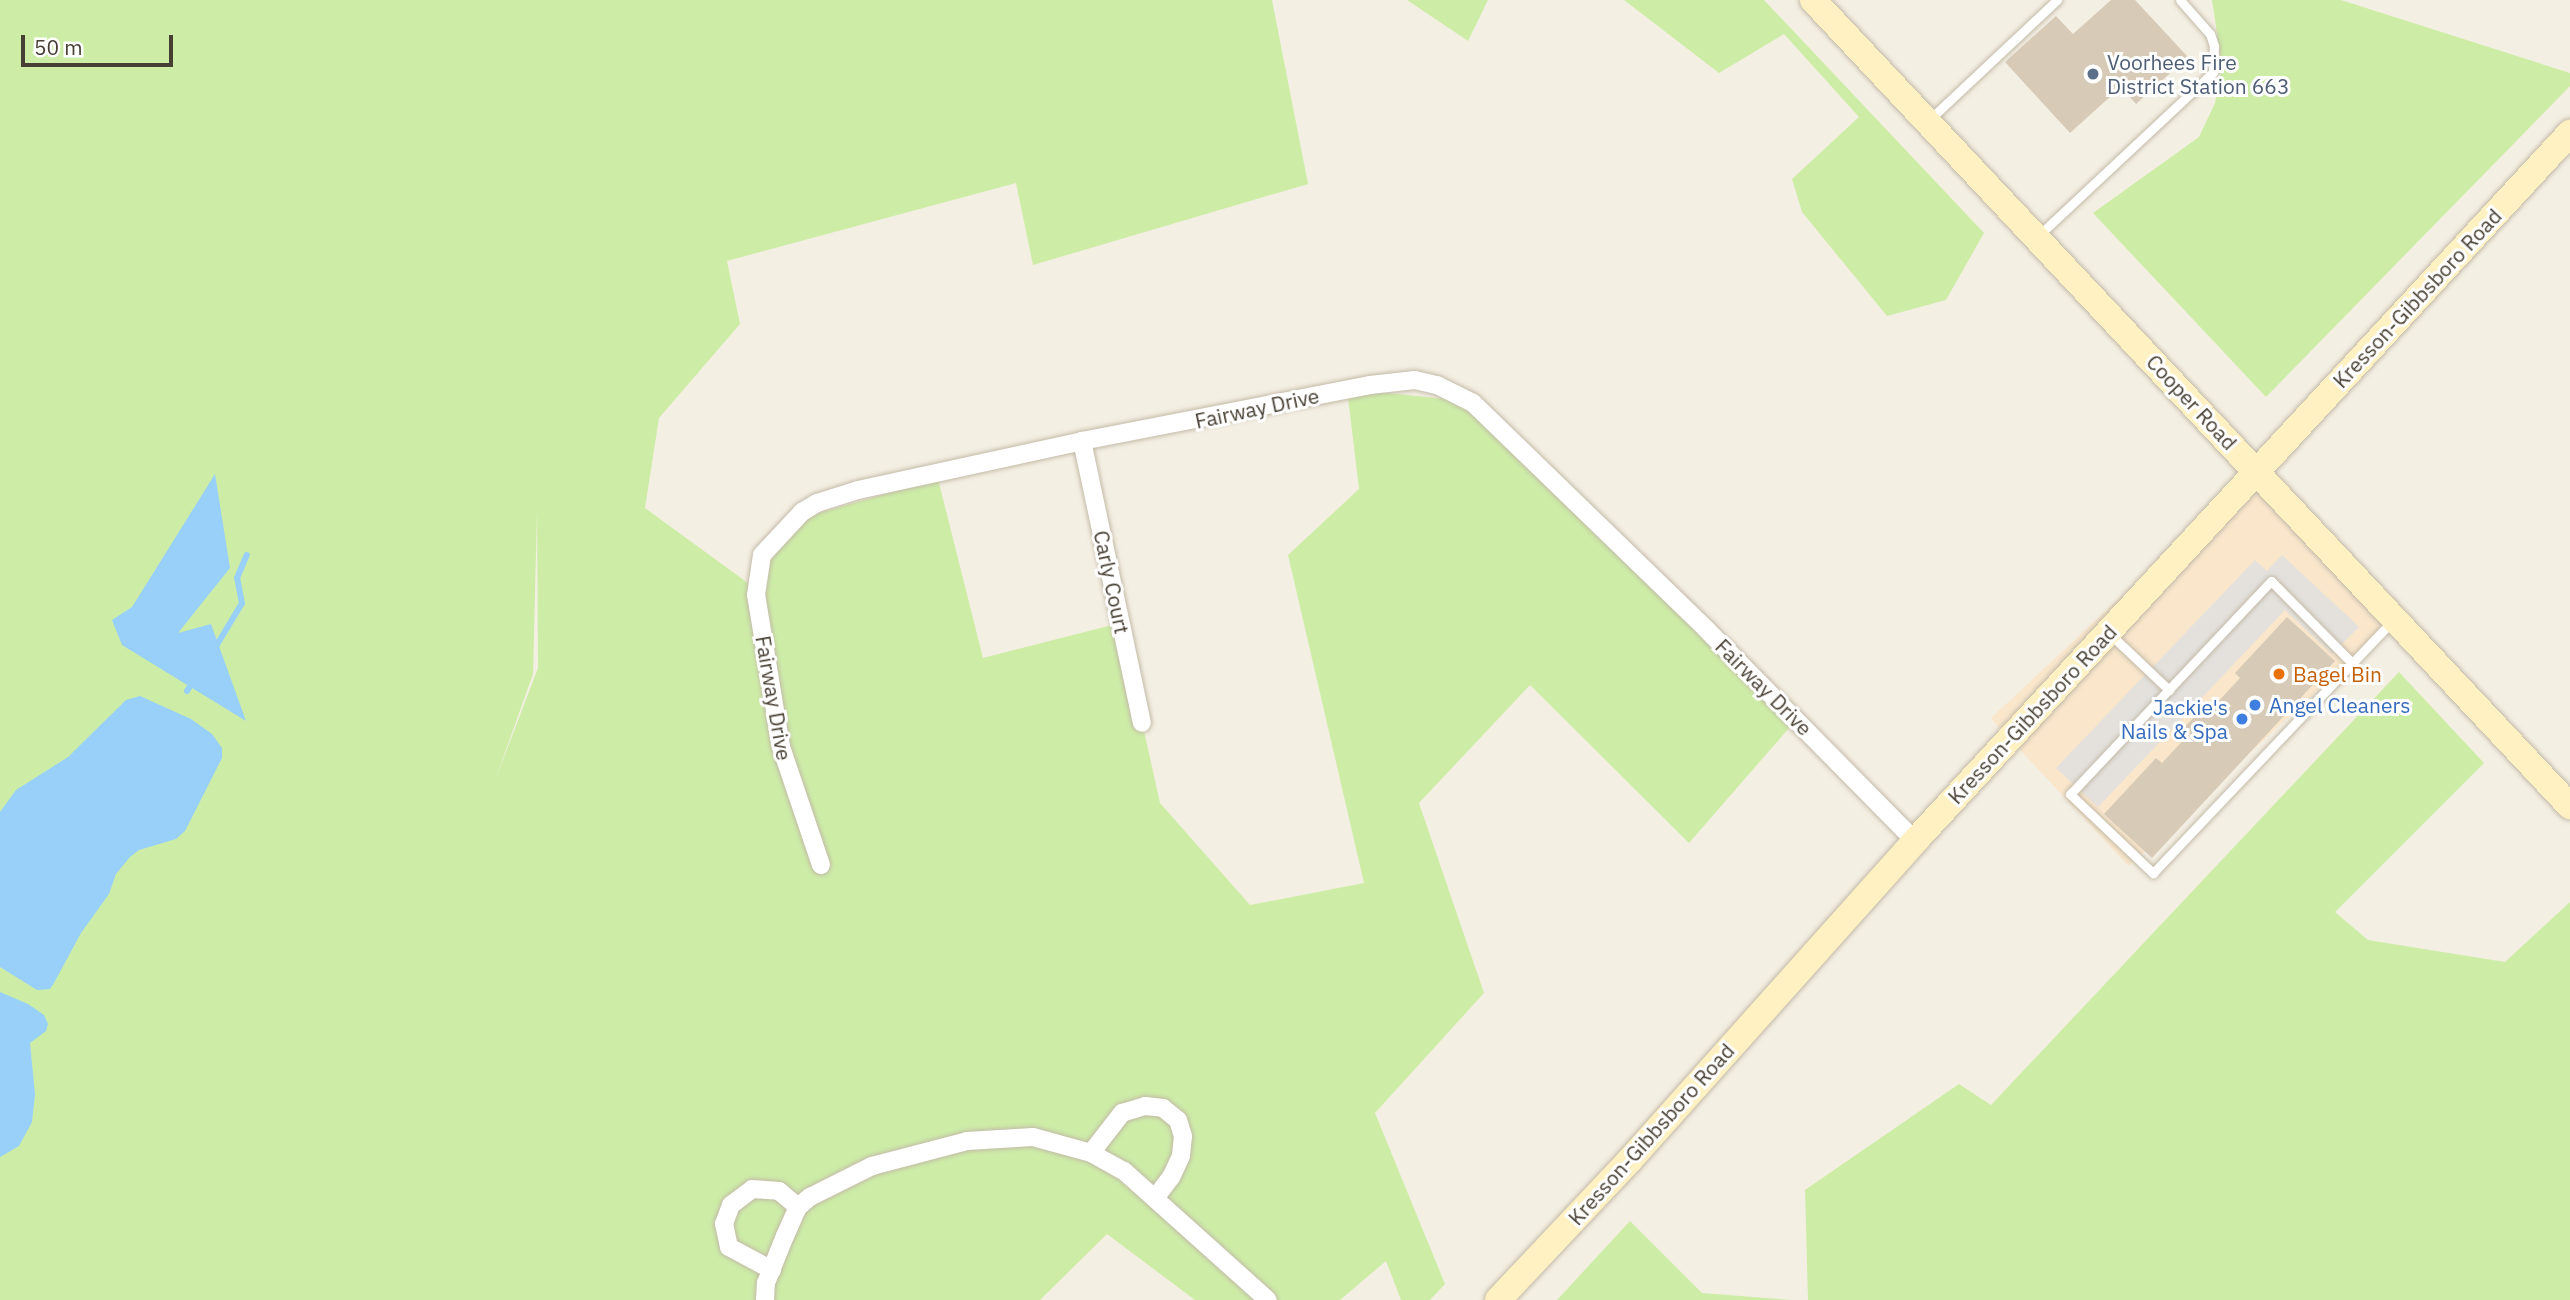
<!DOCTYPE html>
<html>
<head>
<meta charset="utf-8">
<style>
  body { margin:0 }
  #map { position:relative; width:2570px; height:1300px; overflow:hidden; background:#f4efe3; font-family:"IBM Plex Sans",sans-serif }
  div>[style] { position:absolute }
  .commercial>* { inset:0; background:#f9e6cb; transform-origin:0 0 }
  .green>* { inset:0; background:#cdeda7 }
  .parking>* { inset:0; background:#e4e1dd }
  .water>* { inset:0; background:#98d0f9 }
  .stream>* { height:6px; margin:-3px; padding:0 3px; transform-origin:3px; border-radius:3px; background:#98d0f9 }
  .building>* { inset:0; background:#d7cbb8 }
  .roads { filter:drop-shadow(0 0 2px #c3baa8) drop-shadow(0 0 2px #c3baa8) }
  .lane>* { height:9px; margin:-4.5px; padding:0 4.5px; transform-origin:4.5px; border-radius:4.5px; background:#fff }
  .street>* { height:18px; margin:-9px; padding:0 9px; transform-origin:9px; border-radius:9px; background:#fff }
  .secondary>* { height:26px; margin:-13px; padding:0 13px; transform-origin:13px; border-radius:13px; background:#fff1c2 }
  .dots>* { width:19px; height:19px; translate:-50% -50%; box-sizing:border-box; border:4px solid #fff; border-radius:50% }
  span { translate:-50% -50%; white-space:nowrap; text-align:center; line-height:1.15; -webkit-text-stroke:6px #fff; paint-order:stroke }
  .service-label { font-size:21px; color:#4e5e75 }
  .left { translate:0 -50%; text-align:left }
  .street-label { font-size:21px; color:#473f33 }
  .food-label { font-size:21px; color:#c56008 }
  .shop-label { font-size:21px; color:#366cbe }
  .right { translate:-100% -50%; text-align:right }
  .scale { position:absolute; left:21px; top:35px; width:152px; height:32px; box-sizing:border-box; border:4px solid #473f33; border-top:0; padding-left:9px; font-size:21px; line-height:24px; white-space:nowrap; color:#473f33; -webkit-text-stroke:5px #fff; paint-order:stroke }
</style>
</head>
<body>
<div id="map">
  <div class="commercial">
    <div style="left:2257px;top:470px;width:202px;height:364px;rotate:47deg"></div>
  </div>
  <div class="green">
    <div style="clip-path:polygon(evenodd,0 0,1272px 0,1308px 184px,1033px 265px,1016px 183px,727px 261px,740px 324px,659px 418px,645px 508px,752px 586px,801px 518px,938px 479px,983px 658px,1120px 623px,1160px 803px,1250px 905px,1364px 883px,1288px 555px,1359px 489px,1347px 389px,1476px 402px,1796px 720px,1689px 843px,1530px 685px,1419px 803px,1484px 993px,1375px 1113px,1445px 1284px,1430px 1300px,1401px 1300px,1386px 1261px,1340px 1300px,1195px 1300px,1107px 1234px,1040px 1300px,0 1300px,0 0,537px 513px,538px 668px,496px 778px,533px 674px,537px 513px)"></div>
    <div style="clip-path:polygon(1407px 0,1488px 0,1468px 41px)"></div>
    <div style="clip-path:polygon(1624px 0,1764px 0,1984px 233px,1946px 300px,1887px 316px,1802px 212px,1792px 179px,1859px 117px,1784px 34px,1719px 73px)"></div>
    <div style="clip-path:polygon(2212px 0,2341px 0,2570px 73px,2570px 86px,2266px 397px,2093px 213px,2199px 137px,2215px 103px,2222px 66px)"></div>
    <div style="clip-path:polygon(2399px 672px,2484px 763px,2335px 912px,2368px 940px,2505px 962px,2570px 902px,2570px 1300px,1808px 1300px,1805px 1190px,1959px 1084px,1991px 1105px)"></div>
    <div style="clip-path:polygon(1630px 1221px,1702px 1293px,1792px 1300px,1557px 1300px)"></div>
  </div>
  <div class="parking">
    <div style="clip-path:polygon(2282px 555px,2359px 627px,2332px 654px,2285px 610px,2098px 807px,2056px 768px,2255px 560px,2267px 571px)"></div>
  </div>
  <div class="water">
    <div style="clip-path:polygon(215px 474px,230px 568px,178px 633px,211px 624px,246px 721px,122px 645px,112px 620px,132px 607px)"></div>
    <div style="clip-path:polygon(140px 696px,191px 719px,212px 734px,222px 748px,222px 758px,185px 831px,176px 839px,139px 850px,130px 857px,116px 874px,109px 894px,81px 933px,54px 983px,50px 989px,37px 990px,0 967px,0 812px,16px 790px,68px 757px,126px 700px)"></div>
    <div style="clip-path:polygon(0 992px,28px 1004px,44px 1015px,48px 1024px,46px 1031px,30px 1043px,35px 1094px,32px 1122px,19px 1146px,0 1157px)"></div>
  </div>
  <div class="stream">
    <div style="left:215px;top:648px;width:52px;rotate:-59deg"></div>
    <div style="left:242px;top:603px;width:25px;rotate:-101deg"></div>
    <div style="left:237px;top:578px;width:25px;rotate:-67deg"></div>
    <div style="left:187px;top:691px;width:13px;rotate:-58deg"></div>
  </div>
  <div class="building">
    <div style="clip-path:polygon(2111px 0,2135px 0,2188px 57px,2136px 104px,2121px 87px,2070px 133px,2005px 62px,2056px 16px,2073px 34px)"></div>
    <div style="clip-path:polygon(2287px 617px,2335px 661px,2152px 858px,2104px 814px,2156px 758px,2162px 763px,2188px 735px,2182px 730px,2209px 701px,2214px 706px,2240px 678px,2235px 673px)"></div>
  </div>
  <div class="roads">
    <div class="lane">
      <div style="left:1928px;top:121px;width:177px;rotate:-43.2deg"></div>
      <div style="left:2038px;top:236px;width:240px;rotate:-43.1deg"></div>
      <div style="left:2213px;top:72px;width:26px;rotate:-88deg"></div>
      <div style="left:2214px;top:46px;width:13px;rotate:-108deg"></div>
      <div style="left:2210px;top:34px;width:45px;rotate:-131.4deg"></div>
      <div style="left:2109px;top:633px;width:83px;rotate:43.5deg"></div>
      <div style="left:2352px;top:663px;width:115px;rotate:-134.6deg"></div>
      <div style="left:2271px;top:581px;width:293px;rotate:133.3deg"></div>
      <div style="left:2070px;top:794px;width:115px;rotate:43.6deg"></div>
      <div style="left:2153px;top:873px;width:349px;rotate:-46.5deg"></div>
    </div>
    <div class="street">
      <div style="left:1082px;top:441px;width:288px;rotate:78deg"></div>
      <div style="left:821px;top:865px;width:125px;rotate:-108.7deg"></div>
      <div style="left:781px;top:747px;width:154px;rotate:-99.3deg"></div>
      <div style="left:756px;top:595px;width:40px;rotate:-81.5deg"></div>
      <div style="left:762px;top:555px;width:59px;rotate:-47.1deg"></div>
      <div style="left:802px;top:512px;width:17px;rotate:-31deg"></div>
      <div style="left:817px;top:503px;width:43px;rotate:-17.6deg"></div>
      <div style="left:858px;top:490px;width:229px;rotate:-12.3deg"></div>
      <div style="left:1082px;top:441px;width:293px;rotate:-11deg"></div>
      <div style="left:1370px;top:385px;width:45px;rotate:-6.3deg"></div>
      <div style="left:1415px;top:380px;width:23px;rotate:13deg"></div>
      <div style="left:1437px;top:385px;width:40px;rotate:26.6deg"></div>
      <div style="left:1473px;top:403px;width:326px;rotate:44.1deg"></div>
      <div style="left:1707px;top:630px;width:296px;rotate:45.4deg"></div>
      <div style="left:1091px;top:1153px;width:51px;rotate:-52.2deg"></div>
      <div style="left:1122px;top:1113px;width:24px;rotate:-17deg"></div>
      <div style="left:1145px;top:1106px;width:18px;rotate:6deg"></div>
      <div style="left:1163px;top:1108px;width:19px;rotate:39deg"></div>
      <div style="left:1178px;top:1120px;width:17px;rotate:73deg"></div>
      <div style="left:1183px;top:1136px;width:20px;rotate:96deg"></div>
      <div style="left:1181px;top:1156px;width:23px;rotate:115deg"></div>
      <div style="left:1171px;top:1177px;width:26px;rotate:127deg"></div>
      <div style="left:772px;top:1270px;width:49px;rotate:-151.9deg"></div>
      <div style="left:729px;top:1247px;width:24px;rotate:-102deg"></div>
      <div style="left:724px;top:1224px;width:20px;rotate:-70deg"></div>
      <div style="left:731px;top:1205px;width:26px;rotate:-37deg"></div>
      <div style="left:752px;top:1189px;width:27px;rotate:4deg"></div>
      <div style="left:779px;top:1191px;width:25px;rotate:40deg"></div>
      <div style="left:765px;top:1300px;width:17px;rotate:-87deg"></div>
      <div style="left:766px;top:1283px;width:51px;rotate:-68deg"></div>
      <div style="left:785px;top:1236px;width:32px;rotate:-66deg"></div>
      <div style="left:798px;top:1207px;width:16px;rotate:-40deg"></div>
      <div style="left:810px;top:1197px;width:69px;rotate:-26.6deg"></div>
      <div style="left:872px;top:1166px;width:98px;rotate:-14.7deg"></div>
      <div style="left:967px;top:1141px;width:66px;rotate:-3.5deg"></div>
      <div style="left:1033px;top:1137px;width:60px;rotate:15.4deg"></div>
      <div style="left:1091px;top:1153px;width:38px;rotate:29deg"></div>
      <div style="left:1124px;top:1171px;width:193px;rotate:41.9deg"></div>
    </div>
    <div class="secondary">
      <div style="left:1813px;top:0;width:1106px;rotate:46.8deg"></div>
      <div style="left:1498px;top:1300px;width:192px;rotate:-46.7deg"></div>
      <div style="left:1630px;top:1160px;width:428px;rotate:-48.2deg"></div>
      <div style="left:1915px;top:841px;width:965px;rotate:-47.23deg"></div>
    </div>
  </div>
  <div class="dots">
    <div style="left:2093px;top:74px;background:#5c6f8a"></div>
    <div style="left:2279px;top:674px;background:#e8710a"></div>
    <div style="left:2255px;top:705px;background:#3f7fe0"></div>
    <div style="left:2242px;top:719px;background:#3f7fe0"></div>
  </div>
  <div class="service-label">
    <span class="left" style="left:2107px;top:74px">Voorhees Fire<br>District Station 663</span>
  </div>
  <div class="street-label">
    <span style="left:2417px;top:298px;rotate:-47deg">Kresson-Gibbsboro Road</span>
    <span style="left:2192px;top:402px;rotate:47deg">Cooper Road</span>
    <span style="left:1257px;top:408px;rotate:-12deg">Fairway Drive</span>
    <span style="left:1112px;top:582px;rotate:78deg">Carly Court</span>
    <span style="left:1764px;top:687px;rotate:45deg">Fairway Drive</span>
    <span style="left:774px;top:698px;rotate:80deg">Fairway Drive</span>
    <span style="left:2032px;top:714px;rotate:-47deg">Kresson-Gibbsboro Road</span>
    <span style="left:1651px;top:1134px;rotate:-48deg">Kresson-Gibbsboro Road</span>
  </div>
  <div class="food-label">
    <span class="left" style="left:2293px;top:674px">Bagel Bin</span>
  </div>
  <div class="shop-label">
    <span class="left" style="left:2269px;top:705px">Angel Cleaners</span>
    <span class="right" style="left:2228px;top:719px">Jackie's<br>Nails &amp; Spa</span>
  </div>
  <div class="scale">50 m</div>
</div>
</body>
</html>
